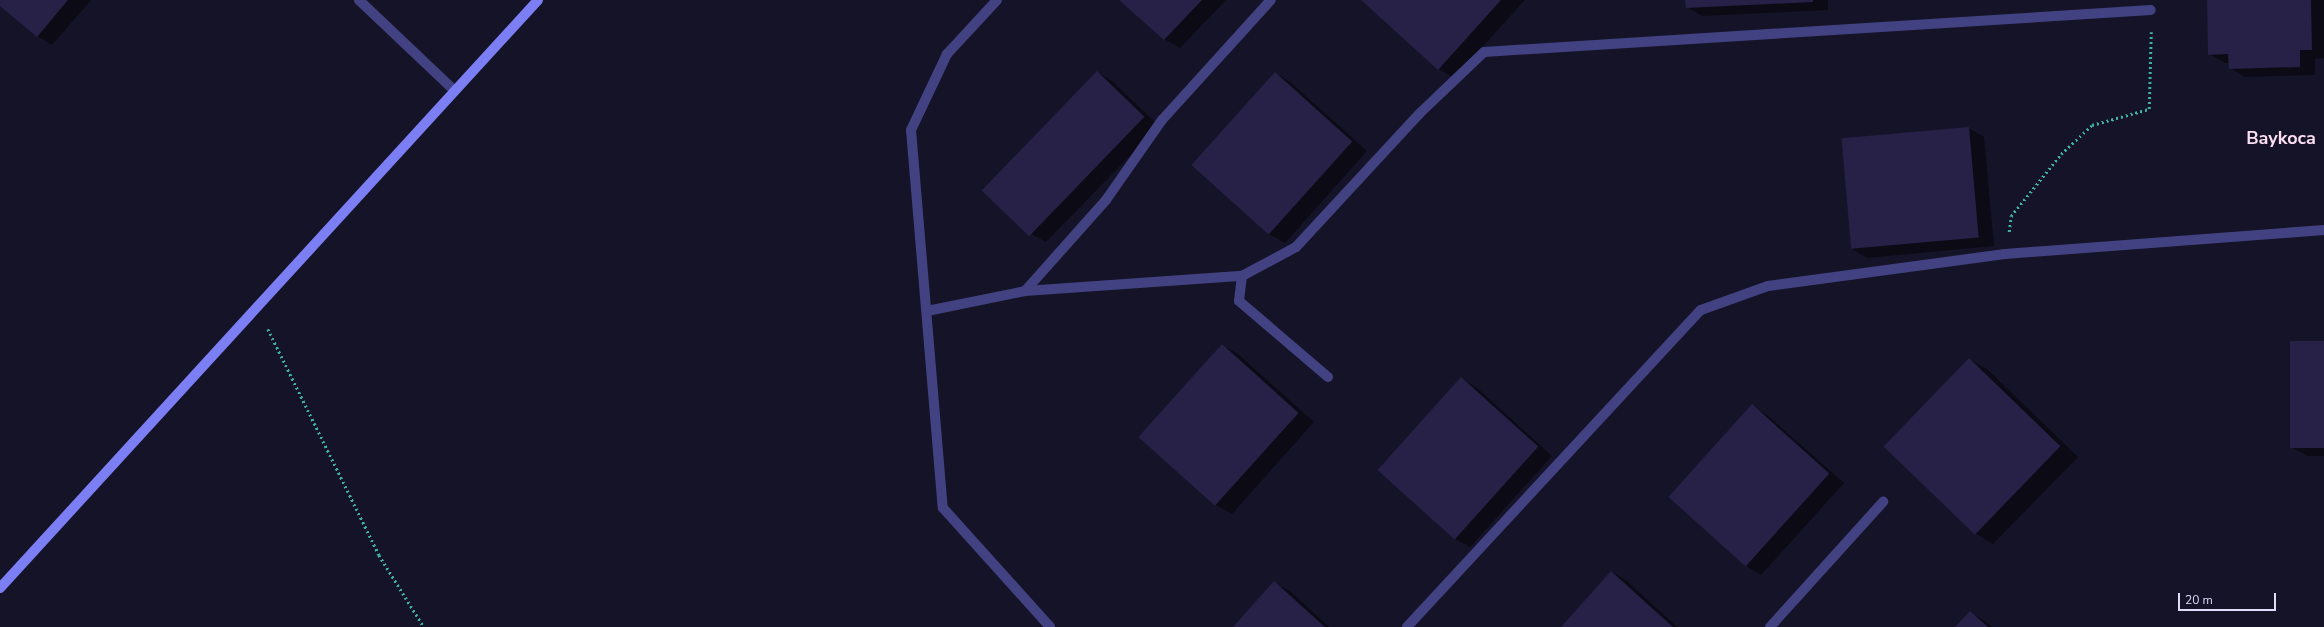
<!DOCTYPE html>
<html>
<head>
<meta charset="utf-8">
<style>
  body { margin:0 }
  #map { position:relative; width:2324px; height:627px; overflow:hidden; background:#151328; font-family:"Nunito Sans",sans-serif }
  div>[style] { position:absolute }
  .shadow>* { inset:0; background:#0007 }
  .building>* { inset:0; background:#272047; transform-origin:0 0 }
  .path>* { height:2.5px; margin-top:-1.25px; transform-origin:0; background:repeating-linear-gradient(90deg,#3cb1a5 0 2px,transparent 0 5px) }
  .street>* { height:10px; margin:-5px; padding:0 5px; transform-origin:5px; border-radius:5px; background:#424282 }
  .secondary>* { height:10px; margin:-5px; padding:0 5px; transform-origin:5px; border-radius:5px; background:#7c7ef3 }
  span { translate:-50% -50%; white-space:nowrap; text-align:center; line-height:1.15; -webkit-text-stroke:3.5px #151328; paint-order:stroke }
  .district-label { font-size:18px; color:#fcdef2; font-weight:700 }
  .scale { position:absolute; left:2178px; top:593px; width:98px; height:18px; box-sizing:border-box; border:2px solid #dfdcfc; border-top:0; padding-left:5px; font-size:12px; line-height:14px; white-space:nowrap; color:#dfdcfc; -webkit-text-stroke:3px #151328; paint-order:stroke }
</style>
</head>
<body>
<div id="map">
  <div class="shadow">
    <div style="clip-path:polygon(0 0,91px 0,52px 45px,37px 36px,0 4px)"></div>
    <div style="clip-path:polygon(1121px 0,1226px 0,1180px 48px,1164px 39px)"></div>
    <div style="clip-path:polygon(1363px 0,1525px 0,1454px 78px,1439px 69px)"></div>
    <div style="clip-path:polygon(1686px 0,1828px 0,1828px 10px,1702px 16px,1687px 7px)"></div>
    <div style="clip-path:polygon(2208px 0,2324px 0,2324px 58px,2315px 59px,2315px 75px,2245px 77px,2230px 68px,2230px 63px,2225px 63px,2209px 54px)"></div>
    <div style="clip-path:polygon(1097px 72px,1112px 81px,1159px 126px,1046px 242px,1030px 233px)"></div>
    <div style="clip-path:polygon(1275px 73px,1290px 82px,1367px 151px,1285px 243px,1269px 234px)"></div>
    <div style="clip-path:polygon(1969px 128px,1984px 137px,1994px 246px,1867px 258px,1852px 249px)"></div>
    <div style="clip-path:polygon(2324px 342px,2324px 456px,2308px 456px,2293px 448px)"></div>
    <div style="clip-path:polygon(1222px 345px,1238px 354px,1314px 422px,1232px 514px,1216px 505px)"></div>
    <div style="clip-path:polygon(1969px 359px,1988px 370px,2078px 457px,1993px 544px,1975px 533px)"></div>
    <div style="clip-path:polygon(1461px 378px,1476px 387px,1552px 456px,1470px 547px,1455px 539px,1378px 469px)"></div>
    <div style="clip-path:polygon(1752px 406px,1767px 415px,1844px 483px,1761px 575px,1746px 566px)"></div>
    <div style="clip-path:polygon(1612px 572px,1627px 581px,1677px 627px,1562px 627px)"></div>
    <div style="clip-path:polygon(1274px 583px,1290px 591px,1329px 627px,1234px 627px)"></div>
    <div style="clip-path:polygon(1970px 612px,1985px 621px,1992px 627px,1957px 627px)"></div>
  </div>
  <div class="building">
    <div style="clip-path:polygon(0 0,68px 0,37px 37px,0 6px)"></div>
    <div style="clip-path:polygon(1119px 0,1202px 0,1164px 40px)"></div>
    <div style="clip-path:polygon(1361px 0,1501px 0,1438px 70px)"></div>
    <div style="clip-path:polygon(1685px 0,1813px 0,1813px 2px,1686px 8px)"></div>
    <div style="clip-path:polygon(2207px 0,2311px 0,2312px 50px,2300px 50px,2300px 67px,2229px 69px,2228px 54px,2208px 55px)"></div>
    <div style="left:1097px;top:71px;width:66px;height:166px;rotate:44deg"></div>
    <div style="left:1275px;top:72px;width:104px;height:125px;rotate:42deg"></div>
    <div style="left:1969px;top:127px;width:111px;height:128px;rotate:85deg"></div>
    <div style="left:2290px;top:341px;width:34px;height:107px"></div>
    <div style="left:1222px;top:344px;width:103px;height:125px;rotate:42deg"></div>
    <div style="left:1969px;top:358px;width:127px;height:123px;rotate:44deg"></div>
    <div style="left:1461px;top:377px;width:104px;height:125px;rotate:42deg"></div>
    <div style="left:1752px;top:404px;width:104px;height:125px;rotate:42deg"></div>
    <div style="clip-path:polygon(1611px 571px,1673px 627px,1561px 627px)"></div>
    <div style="clip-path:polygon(1274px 581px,1325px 627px,1233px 627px)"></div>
    <div style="clip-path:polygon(1970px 611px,1988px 627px,1955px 627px)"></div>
  </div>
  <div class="path">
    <div style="left:2009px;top:232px;width:16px;rotate:-83deg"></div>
    <div style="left:2011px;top:216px;width:80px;rotate:-51.1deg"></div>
    <div style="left:2061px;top:154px;width:42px;rotate:-43.1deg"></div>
    <div style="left:2092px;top:125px;width:59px;rotate:-15.7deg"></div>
    <div style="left:2149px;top:109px;width:77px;rotate:-88.5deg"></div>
    <div style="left:268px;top:329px;width:252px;rotate:63.8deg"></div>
    <div style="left:379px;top:555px;width:85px;rotate:58deg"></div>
  </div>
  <div class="street">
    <div style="left:359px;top:0;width:132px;rotate:43.5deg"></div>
    <div style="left:997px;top:0;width:74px;rotate:132.8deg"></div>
    <div style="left:947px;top:54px;width:84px;rotate:115.3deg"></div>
    <div style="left:911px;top:130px;width:379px;rotate:85.2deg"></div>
    <div style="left:943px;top:508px;width:160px;rotate:48deg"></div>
    <div style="left:1242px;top:276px;width:25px;rotate:97deg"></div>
    <div style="left:1239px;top:301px;width:117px;rotate:40.5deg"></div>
    <div style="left:1025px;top:291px;width:122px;rotate:-48.3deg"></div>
    <div style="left:1106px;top:200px;width:98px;rotate:-55deg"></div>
    <div style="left:1162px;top:120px;width:162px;rotate:-47.8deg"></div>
    <div style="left:927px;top:311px;width:100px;rotate:-11.5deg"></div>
    <div style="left:1025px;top:291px;width:218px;rotate:-4deg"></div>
    <div style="left:1242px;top:276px;width:61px;rotate:-28.2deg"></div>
    <div style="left:1296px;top:247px;width:181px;rotate:-47.2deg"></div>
    <div style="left:1419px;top:114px;width:90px;rotate:-43.6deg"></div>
    <div style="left:1484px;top:52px;width:668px;rotate:-3.6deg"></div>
    <div style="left:1407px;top:627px;width:432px;rotate:-47.2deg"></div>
    <div style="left:1701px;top:310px;width:71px;rotate:-19.7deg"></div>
    <div style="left:1768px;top:286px;width:239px;rotate:-7.7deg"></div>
    <div style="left:2005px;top:254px;width:320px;rotate:-4.3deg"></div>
    <div style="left:1770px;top:627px;width:169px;rotate:-47.9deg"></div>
  </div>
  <div class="secondary">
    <div style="left:0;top:588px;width:797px;rotate:-47.54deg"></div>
  </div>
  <div class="district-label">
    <span style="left:2281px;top:138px">Baykoca</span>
  </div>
  <div class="scale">20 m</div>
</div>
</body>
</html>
